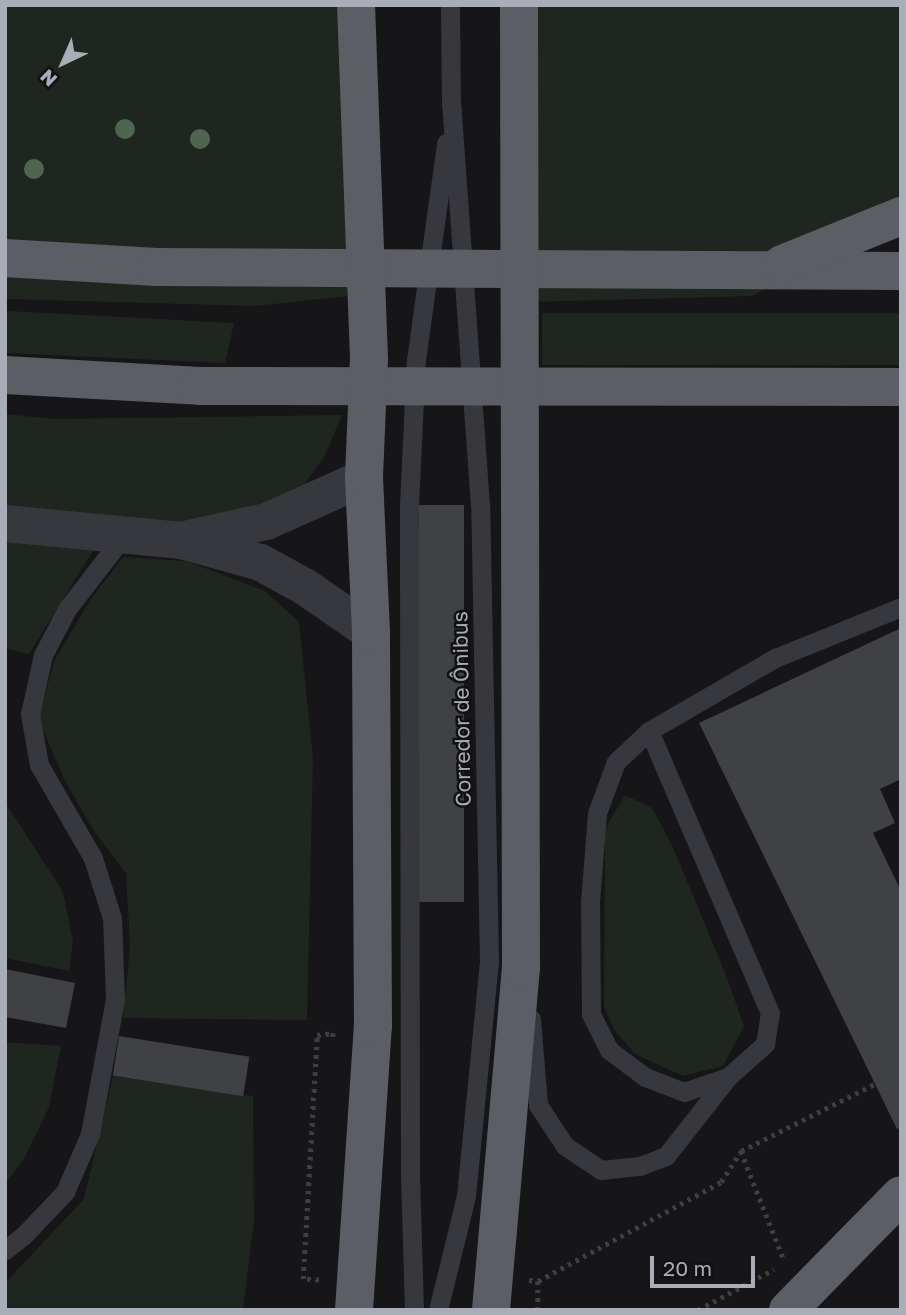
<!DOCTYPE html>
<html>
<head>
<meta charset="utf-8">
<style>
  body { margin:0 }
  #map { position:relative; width:906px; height:1315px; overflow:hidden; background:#161618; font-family:"Golos Text",sans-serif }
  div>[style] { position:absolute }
  .green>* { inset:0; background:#1e261f; transform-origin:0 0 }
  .building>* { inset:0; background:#404145; transform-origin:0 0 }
  .path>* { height:4.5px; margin-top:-2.25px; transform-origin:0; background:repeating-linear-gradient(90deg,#3d3f44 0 3.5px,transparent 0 8.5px) }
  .service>* { height:19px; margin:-9.5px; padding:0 9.5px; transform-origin:9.5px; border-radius:9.5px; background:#37383d }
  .minor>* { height:37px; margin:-18.5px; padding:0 18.5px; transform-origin:18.5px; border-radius:18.5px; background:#37383d }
  .trunk>* { height:38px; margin:-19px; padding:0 19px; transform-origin:19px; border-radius:19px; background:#5b5e65 }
  .trees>* { width:20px; height:20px; margin:-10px; border-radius:50%; background:#506452 }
  span { translate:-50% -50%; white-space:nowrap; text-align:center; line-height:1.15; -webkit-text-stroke:5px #111113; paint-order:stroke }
  .street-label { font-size:21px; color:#a8adb8 }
  .frame { position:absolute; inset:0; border:7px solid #a8adb8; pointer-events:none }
  .north { position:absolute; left:28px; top:28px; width:70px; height:70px; -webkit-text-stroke:5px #111113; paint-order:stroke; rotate:224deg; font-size:19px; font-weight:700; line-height:28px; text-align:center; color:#a8adb8 }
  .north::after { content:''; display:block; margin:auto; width:24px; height:32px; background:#a8adb8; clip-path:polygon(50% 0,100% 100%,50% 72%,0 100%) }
  .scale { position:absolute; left:650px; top:1256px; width:105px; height:32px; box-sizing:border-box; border:4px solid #a8adb8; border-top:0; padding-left:9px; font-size:21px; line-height:24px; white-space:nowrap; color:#a8adb8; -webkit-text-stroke:5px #111113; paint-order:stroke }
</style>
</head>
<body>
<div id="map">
  <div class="green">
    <div style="clip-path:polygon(5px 5px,352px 5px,358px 295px,255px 306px,5px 299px)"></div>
    <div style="clip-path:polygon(519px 5px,901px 5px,901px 216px,752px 296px,529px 302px)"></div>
    <div style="clip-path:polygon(5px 310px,9px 311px,234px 323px,225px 363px,5px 353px)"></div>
    <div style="left:901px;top:313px;width:52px;height:359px;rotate:90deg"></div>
    <div style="clip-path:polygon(5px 414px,54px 419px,342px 415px,325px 455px,301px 490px,262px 516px,183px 528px,5px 505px)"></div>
    <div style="clip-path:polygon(5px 540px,94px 549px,29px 654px,5px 648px)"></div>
    <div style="clip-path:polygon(123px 557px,187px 561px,265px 591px,299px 622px,313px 758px,307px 1020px,123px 1018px,130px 947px,126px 873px,93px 830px,65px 781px,38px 718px,55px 659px,91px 599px)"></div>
    <div style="clip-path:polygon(625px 795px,652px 808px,672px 845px,726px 975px,744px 1026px,723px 1066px,683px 1076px,635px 1054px,614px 1030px,604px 1006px,605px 829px)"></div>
    <div style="clip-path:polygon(5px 802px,63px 892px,73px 941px,69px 971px,5px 958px)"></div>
    <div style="clip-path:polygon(5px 1042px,61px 1046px,49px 1107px,25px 1157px,5px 1184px)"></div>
    <div style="clip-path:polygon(113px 1076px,253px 1096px,254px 1221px,243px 1310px,5px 1310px,5px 1283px,84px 1199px)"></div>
  </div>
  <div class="building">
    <div style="left:419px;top:505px;width:45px;height:397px"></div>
    <div style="clip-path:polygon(901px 628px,901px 779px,880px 789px,895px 823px,873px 833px,901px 891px,901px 1127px,897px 1129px,699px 723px)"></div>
    <div style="clip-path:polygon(5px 969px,75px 983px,66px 1028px,5px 1017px)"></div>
    <div style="left:119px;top:1036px;width:132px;height:40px;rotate:9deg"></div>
  </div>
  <div class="path">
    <div style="left:741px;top:1151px;width:117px;rotate:68.5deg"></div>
    <div style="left:319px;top:1280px;width:16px;rotate:-176deg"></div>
    <div style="left:303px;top:1279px;width:244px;rotate:-86.7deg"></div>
    <div style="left:317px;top:1035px;width:16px;rotate:-7deg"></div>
    <div style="left:333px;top:1033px;width:5px;rotate:90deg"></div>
    <div style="left:529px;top:1280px;width:9px;rotate:6deg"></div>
    <div style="left:538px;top:1281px;width:29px;rotate:90deg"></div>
    <div style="left:538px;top:1281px;width:208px;rotate:-28.4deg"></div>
    <div style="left:721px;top:1182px;width:37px;rotate:-57deg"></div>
    <div style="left:741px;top:1151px;width:150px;rotate:-26.6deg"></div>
    <div style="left:698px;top:1310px;width:86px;rotate:-28.3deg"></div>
  </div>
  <div class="service">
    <div style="left:531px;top:1019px;width:86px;rotate:85.3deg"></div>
    <div style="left:538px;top:1105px;width:49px;rotate:56.6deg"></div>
    <div style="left:565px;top:1146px;width:43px;rotate:33.7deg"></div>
    <div style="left:601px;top:1170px;width:39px;rotate:-6deg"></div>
    <div style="left:640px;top:1166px;width:28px;rotate:-21deg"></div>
    <div style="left:666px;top:1156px;width:100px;rotate:-51.9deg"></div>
    <div style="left:728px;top:1077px;width:50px;rotate:-41.7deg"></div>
    <div style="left:765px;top:1044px;width:31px;rotate:-81deg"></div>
    <div style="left:770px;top:1013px;width:307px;rotate:-113.2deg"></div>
    <div style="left:728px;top:1077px;width:46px;rotate:161.2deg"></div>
    <div style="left:684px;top:1092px;width:42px;rotate:-159deg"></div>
    <div style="left:645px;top:1077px;width:45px;rotate:-143.1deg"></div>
    <div style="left:609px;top:1050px;width:40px;rotate:-116.6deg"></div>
    <div style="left:591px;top:1014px;width:112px;rotate:-90.5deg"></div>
    <div style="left:590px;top:902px;width:89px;rotate:-85.5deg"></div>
    <div style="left:597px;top:813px;width:54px;rotate:-69.6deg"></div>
    <div style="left:616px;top:762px;width:45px;rotate:-43.2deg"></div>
    <div style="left:649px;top:731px;width:146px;rotate:-30.1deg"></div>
    <div style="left:775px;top:658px;width:136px;rotate:-22deg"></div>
    <div style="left:5px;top:1250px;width:23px;rotate:-38deg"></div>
    <div style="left:23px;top:1236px;width:61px;rotate:-46.3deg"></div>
    <div style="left:65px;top:1192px;width:63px;rotate:-66.7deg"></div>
    <div style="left:90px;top:1134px;width:137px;rotate:-79.5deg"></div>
    <div style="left:115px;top:999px;width:81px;rotate:-92.1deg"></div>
    <div style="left:112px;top:918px;width:63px;rotate:-107.6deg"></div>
    <div style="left:93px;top:858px;width:108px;rotate:-120.1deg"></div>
    <div style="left:39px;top:765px;width:52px;rotate:-100deg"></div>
    <div style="left:30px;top:714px;width:60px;rotate:-77.6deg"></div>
    <div style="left:43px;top:655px;width:52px;rotate:-62.4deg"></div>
    <div style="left:67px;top:609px;width:95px;rotate:-52.3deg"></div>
    <div style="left:414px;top:1310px;width:132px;rotate:-91.7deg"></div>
    <div style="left:410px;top:1178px;width:672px;rotate:-90.09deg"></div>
    <div style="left:409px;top:506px;width:146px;rotate:-87.3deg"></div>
    <div style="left:416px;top:360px;width:219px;rotate:-82.1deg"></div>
    <div style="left:438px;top:1310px;width:117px;rotate:-76.2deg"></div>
    <div style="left:466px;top:1196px;width:235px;rotate:-84.4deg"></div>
    <div style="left:489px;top:962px;width:457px;rotate:-91.1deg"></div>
    <div style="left:480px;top:505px;width:402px;rotate:-94.1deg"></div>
    <div style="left:451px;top:104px;width:99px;rotate:-90.6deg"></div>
  </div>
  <div class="minor">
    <div style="left:5px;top:523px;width:177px;rotate:5.5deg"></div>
    <div style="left:181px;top:540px;width:82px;rotate:15.6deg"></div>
    <div style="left:260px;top:562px;width:50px;rotate:28.6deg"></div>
    <div style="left:304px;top:586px;width:81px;rotate:34.5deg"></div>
    <div style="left:184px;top:539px;width:84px;rotate:-12.4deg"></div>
    <div style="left:266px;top:521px;width:107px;rotate:-24.2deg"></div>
  </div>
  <div class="trunk">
    <div style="left:5px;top:258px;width:152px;rotate:3.4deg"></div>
    <div style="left:157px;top:267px;width:744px;rotate:0.31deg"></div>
    <div style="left:782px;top:264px;width:128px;rotate:-22deg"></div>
    <div style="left:5px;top:375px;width:195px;rotate:3.2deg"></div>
    <div style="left:200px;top:386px;width:701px;rotate:0.08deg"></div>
    <div style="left:354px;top:1310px;width:285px;rotate:-86.2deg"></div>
    <div style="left:373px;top:1026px;width:394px;rotate:-90.3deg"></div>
    <div style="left:371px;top:632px;width:155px;rotate:-92.6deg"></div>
    <div style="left:364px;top:477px;width:118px;rotate:-87.6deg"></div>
    <div style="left:369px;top:359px;width:354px;rotate:-92.1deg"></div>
    <div style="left:491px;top:1310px;width:343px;rotate:-85deg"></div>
    <div style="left:521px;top:968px;width:963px;rotate:-90.12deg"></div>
    <div style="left:788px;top:1310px;width:161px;rotate:-45.5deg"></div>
  </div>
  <div class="trees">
    <div style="left:125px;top:129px"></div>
    <div style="left:200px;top:139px"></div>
    <div style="left:34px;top:169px"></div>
  </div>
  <div class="street-label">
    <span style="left:461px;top:709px;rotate:-91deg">Corredor de Ônibus</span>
  </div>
  <div class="frame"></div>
  <div class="north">N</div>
  <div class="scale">20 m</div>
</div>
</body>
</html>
